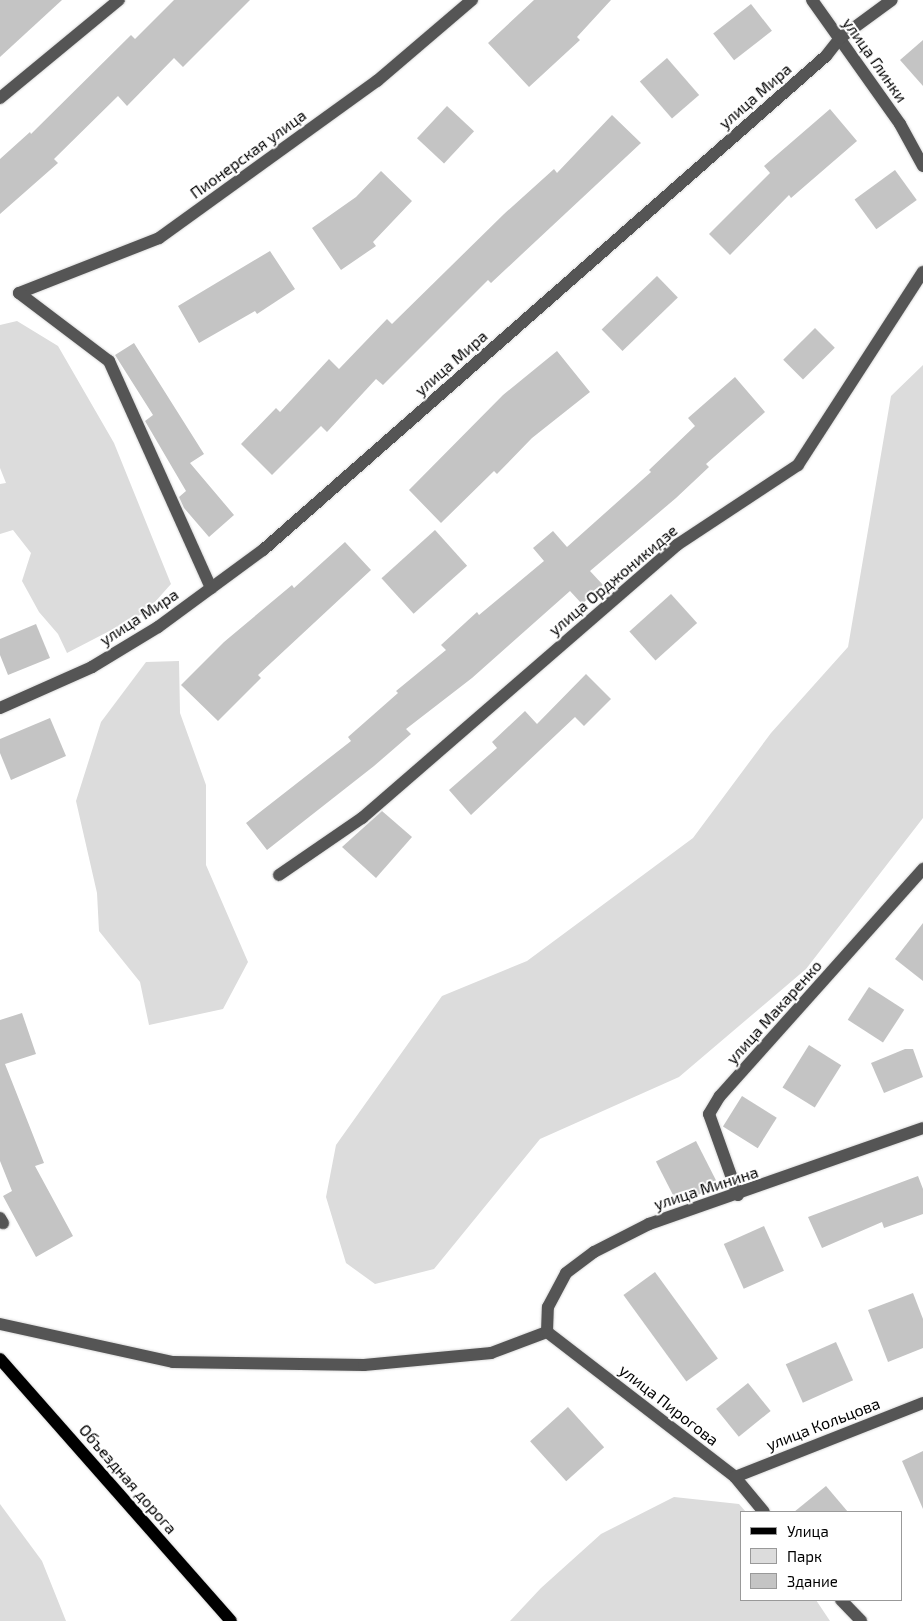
<!DOCTYPE html>
<html>
<head>
<meta charset="utf-8">
<style>
  body { margin:0 }
  #map { position:relative; width:923px; height:1621px; overflow:hidden; background:#fff; font-family:"Exo 2",sans-serif }
  div>[style] { position:absolute }
  .green>* { inset:0; background:#dcdcdc }
  .building>* { inset:0; background:#c4c4c4; transform-origin:0 0 }
  .roads { filter:drop-shadow(0 0 1px #dbdbdb) drop-shadow(0 0 1px #dbdbdb) }
  .minor>* { height:12px; margin:-6px; padding:0 6px; transform-origin:6px; border-radius:6px; background:#555 }
  .major>* { height:12px; margin:-6px; padding:0 6px; transform-origin:6px; border-radius:6px; background:#000 }
  span { translate:-50% -50%; white-space:nowrap; text-align:center; line-height:1.15; -webkit-text-stroke:4px #fff; paint-order:stroke }
  .street-label { font-size:16px; color:#000 }
  .legend { position:absolute; left:740px; top:1511px; width:162px; height:90px; box-sizing:border-box; background:#fff; border:1px solid #999; margin:0; padding:6px 9px; list-style:none; font-size:15px; color:#000 }
  .legend li { display:flex; align-items:center; gap:10px; height:25px }
  .legend b { width:25px; border:1px solid #999 }
</style>
</head>
<body>
<div id="map">
  <div class="green">
    <div style="clip-path:polygon(17px 321px,58px 346px,114px 443px,171px 584px,146px 612px,67px 653px,58px 634px,39px 612px,22px 581px,31px 553px,13px 530px,0 534px,0 484px,6px 483px,0 468px,0 325px)"></div>
    <div style="clip-path:polygon(923px 365px,923px 818px,806px 969px,679px 1077px,540px 1139px,434px 1269px,375px 1284px,346px 1263px,326px 1197px,336px 1145px,442px 996px,527px 961px,693px 838px,771px 733px,848px 647px,891px 396px)"></div>
    <div style="clip-path:polygon(179px 661px,180px 713px,206px 785px,206px 865px,248px 962px,223px 1009px,149px 1025px,140px 982px,99px 931px,97px 893px,76px 801px,101px 722px,146px 662px)"></div>
    <div style="clip-path:polygon(674px 1497px,739px 1504px,746px 1512px,742px 1512px,742px 1600px,816px 1600px,830px 1621px,510px 1621px,541px 1588px,601px 1534px)"></div>
    <div style="clip-path:polygon(0 1504px,42px 1561px,66px 1621px,0 1621px)"></div>
  </div>
  <div class="building">
    <div style="clip-path:polygon(0 0,62px 0,0 57px)"></div>
    <div style="clip-path:polygon(174px 0,250px 0,183px 67px,174px 58px,127px 106px,118px 96px,54px 159px,58px 163px,0 214px,0 159px,30px 132px,31px 134px,131px 35px,135px 39px)"></div>
    <div style="clip-path:polygon(534px 0,611px 0,577px 37px,580px 40px,529px 87px,488px 43px)"></div>
    <div style="left:751px;top:4px;width:34px;height:48px;rotate:52deg"></div>
    <div style="clip-path:polygon(923px 40px,923px 86px,900px 60px)"></div>
    <div style="left:667px;top:58px;width:49px;height:36px;rotate:49deg"></div>
    <div style="left:447px;top:106px;width:37px;height:44px;rotate:43deg"></div>
    <div style="clip-path:polygon(830px 109px,857px 141px,791px 198px,789px 195px,730px 255px,709px 234px,770px 173px,764px 166px)"></div>
    <div style="clip-path:polygon(612px 115px,641px 143px,491px 283px,488px 280px,383px 385px,376px 379px,327px 432px,321px 426px,272px 475px,241px 444px,276px 408px,280px 412px,329px 359px,339px 369px,387px 319px,392px 324px,504px 214px,554px 169px,557px 173px)"></div>
    <div style="left:895px;top:170px;width:37px;height:50px;rotate:54deg"></div>
    <div style="clip-path:polygon(381px 171px,412px 201px,373px 242px,376px 246px,341px 270px,312px 228px,356px 197px)"></div>
    <div style="clip-path:polygon(270px 251px,295px 289px,257px 314px,255px 311px,199px 343px,178px 306px)"></div>
    <div style="left:657px;top:276px;width:30px;height:77px;rotate:46deg"></div>
    <div style="left:815px;top:328px;width:28px;height:45px;rotate:45deg"></div>
    <div style="clip-path:polygon(134px 343px,204px 454px,190px 463px,234px 515px,209px 537px,184px 508px,179px 497px,186px 491px,145px 421px,153px 415px,115px 355px)"></div>
    <div style="clip-path:polygon(557px 351px,590px 392px,532px 438px,497px 474px,494px 471px,441px 523px,409px 490px,503px 395px)"></div>
    <div style="clip-path:polygon(735px 377px,765px 412px,706px 464px,709px 467px,676px 498px,590px 571px,603px 585px,582px 604px,570px 591px,472px 678px,406px 729px,411px 734px,374px 766px,267px 850px,246px 823px,351px 741px,348px 737px,398px 693px,396px 691px,446px 650px,441px 645px,477px 612px,479px 615px,544px 561px,533px 548px,553px 531px,567px 547px,651px 472px,649px 470px,695px 426px,688px 418px)"></div>
    <div style="left:435px;top:530px;width:48px;height:72px;rotate:48deg"></div>
    <div style="clip-path:polygon(345px 542px,371px 570px,258px 675px,261px 678px,218px 721px,181px 685px,224px 642px,292px 585px,294px 588px)"></div>
    <div style="left:671px;top:594px;width:39px;height:56px;rotate:48deg"></div>
    <div style="clip-path:polygon(36px 624px,50px 658px,8px 675px,0 655px,0 639px)"></div>
    <div style="clip-path:polygon(586px 674px,611px 699px,584px 726px,575px 717px,471px 815px,449px 790px,497px 748px,492px 742px,525px 711px,537px 724px)"></div>
    <div style="clip-path:polygon(50px 718px,66px 756px,11px 780px,0 753px,0 739px)"></div>
    <div style="clip-path:polygon(382px 811px,412px 837px,376px 878px,342px 847px)"></div>
    <div style="clip-path:polygon(923px 923px,923px 981px,895px 959px)"></div>
    <div style="left:869px;top:987px;width:42px;height:39px;rotate:33deg"></div>
    <div style="clip-path:polygon(22px 1013px,36px 1054px,5px 1064px,44px 1163px,35px 1166px,73px 1236px,36px 1257px,3px 1196px,12px 1191px,0 1161px,0 1020px)"></div>
    <div style="left:809px;top:1045px;width:38px;height:50px;rotate:32deg"></div>
    <div style="clip-path:polygon(905px 1049px,913px 1049px,923px 1077px,884px 1093px,871px 1063px)"></div>
    <div style="left:742px;top:1096px;width:41px;height:36px;rotate:32deg"></div>
    <div style="left:696px;top:1141px;width:49px;height:45px;rotate:63deg"></div>
    <div style="clip-path:polygon(918px 1176px,923px 1189px,923px 1214px,884px 1228px,882px 1222px,822px 1248px,808px 1217px)"></div>
    <div style="left:764px;top:1226px;width:49px;height:44px;rotate:66deg"></div>
    <div style="left:655px;top:1272px;width:107px;height:39px;rotate:54deg"></div>
    <div style="clip-path:polygon(913px 1293px,923px 1319px,923px 1348px,888px 1362px,868px 1310px)"></div>
    <div style="left:836px;top:1342px;width:42px;height:55px;rotate:66deg"></div>
    <div style="left:748px;top:1383px;width:36px;height:41px;rotate:51deg"></div>
    <div style="left:568px;top:1407px;width:54px;height:51px;rotate:48deg"></div>
    <div style="clip-path:polygon(923px 1451px,923px 1509px,902px 1461px)"></div>
    <div style="clip-path:polygon(826px 1486px,848px 1512px,794px 1512px)"></div>
  </div>
  <div class="roads">
    <div class="minor">
      <div style="left:812px;top:0;width:152px;rotate:54.6deg"></div>
      <div style="left:900px;top:124px;width:48px;rotate:61.3deg"></div>
      <div style="left:0;top:98px;width:154px;rotate:-39.5deg"></div>
      <div style="left:19px;top:293px;width:150px;rotate:-21.4deg"></div>
      <div style="left:159px;top:238px;width:269px;rotate:-35.8deg"></div>
      <div style="left:377px;top:81px;width:125px;rotate:-40.5deg"></div>
      <div style="left:19px;top:293px;width:113px;rotate:37.1deg"></div>
      <div style="left:109px;top:361px;width:249px;rotate:65.8deg"></div>
      <div style="left:0;top:708px;width:101px;rotate:-24deg"></div>
      <div style="left:92px;top:667px;width:77px;rotate:-31.2deg"></div>
      <div style="left:158px;top:627px;width:130px;rotate:-36.3deg"></div>
      <div style="left:263px;top:550px;width:749px;rotate:-41.27deg"></div>
      <div style="left:826px;top:56px;width:23px;rotate:-52deg"></div>
      <div style="left:840px;top:38px;width:64px;rotate:-36.2deg"></div>
      <div style="left:279px;top:875px;width:101px;rotate:-34.5deg"></div>
      <div style="left:362px;top:818px;width:417px;rotate:-40.9deg"></div>
      <div style="left:677px;top:545px;width:145px;rotate:-33.5deg"></div>
      <div style="left:798px;top:465px;width:230px;rotate:-57.1deg"></div>
      <div style="left:738px;top:1195px;width:86px;rotate:-109.7deg"></div>
      <div style="left:709px;top:1114px;width:21px;rotate:-59deg"></div>
      <div style="left:720px;top:1096px;width:305px;rotate:-48.2deg"></div>
      <div style="left:0;top:1218px;width:6px;rotate:59deg"></div>
      <div style="left:0;top:1324px;width:177px;rotate:12.4deg"></div>
      <div style="left:173px;top:1362px;width:191px;rotate:0.9deg"></div>
      <div style="left:364px;top:1365px;width:128px;rotate:-5.4deg"></div>
      <div style="left:491px;top:1353px;width:60px;rotate:-20.6deg"></div>
      <div style="left:547px;top:1332px;width:25px;rotate:-88deg"></div>
      <div style="left:548px;top:1307px;width:38px;rotate:-62deg"></div>
      <div style="left:566px;top:1273px;width:35px;rotate:-37deg"></div>
      <div style="left:594px;top:1252px;width:62px;rotate:-27deg"></div>
      <div style="left:649px;top:1224px;width:290px;rotate:-19.3deg"></div>
      <div style="left:547px;top:1332px;width:237px;rotate:37.6deg"></div>
      <div style="left:735px;top:1477px;width:45px;rotate:50.4deg"></div>
      <div style="left:735px;top:1477px;width:202px;rotate:-21.5deg"></div>
      <div style="left:841px;top:1600px;width:29px;rotate:46deg"></div>
    </div>
    <div class="major">
      <div style="left:0;top:1359px;width:349px;rotate:48.6deg"></div>
    </div>
  </div>
  <div class="street-label">
    <span style="left:875px;top:60px;rotate:55deg">улица Глинки</span>
    <span style="left:755px;top:96px;rotate:-41deg">улица Мира</span>
    <span style="left:248px;top:154px;rotate:-36deg">Пионерская улица</span>
    <span style="left:451px;top:363px;rotate:-41deg">улица Мира</span>
    <span style="left:613px;top:580px;rotate:-40deg">улица Орджоникидзе</span>
    <span style="left:139px;top:617px;rotate:-33deg">улица Мира</span>
    <span style="left:774px;top:1012px;rotate:-48deg">улица Макаренко</span>
    <span style="left:706px;top:1188px;rotate:-18deg">улица Минина</span>
    <span style="left:669px;top:1405px;rotate:38deg">улица Пирогова</span>
    <span style="left:823px;top:1424px;rotate:-21deg">улица Кольцова</span>
    <span style="left:128px;top:1479px;rotate:49deg">Объездная дорога</span>
  </div>
  <ul class="legend">
  <li><b style="height:6px;background:#000"></b>Улица</li>
  <li><b style="height:14px;background:#dcdcdc"></b>Парк</li>
  <li><b style="height:14px;background:#c4c4c4"></b>Здание</li>
  </ul>
</div>
</body>
</html>
